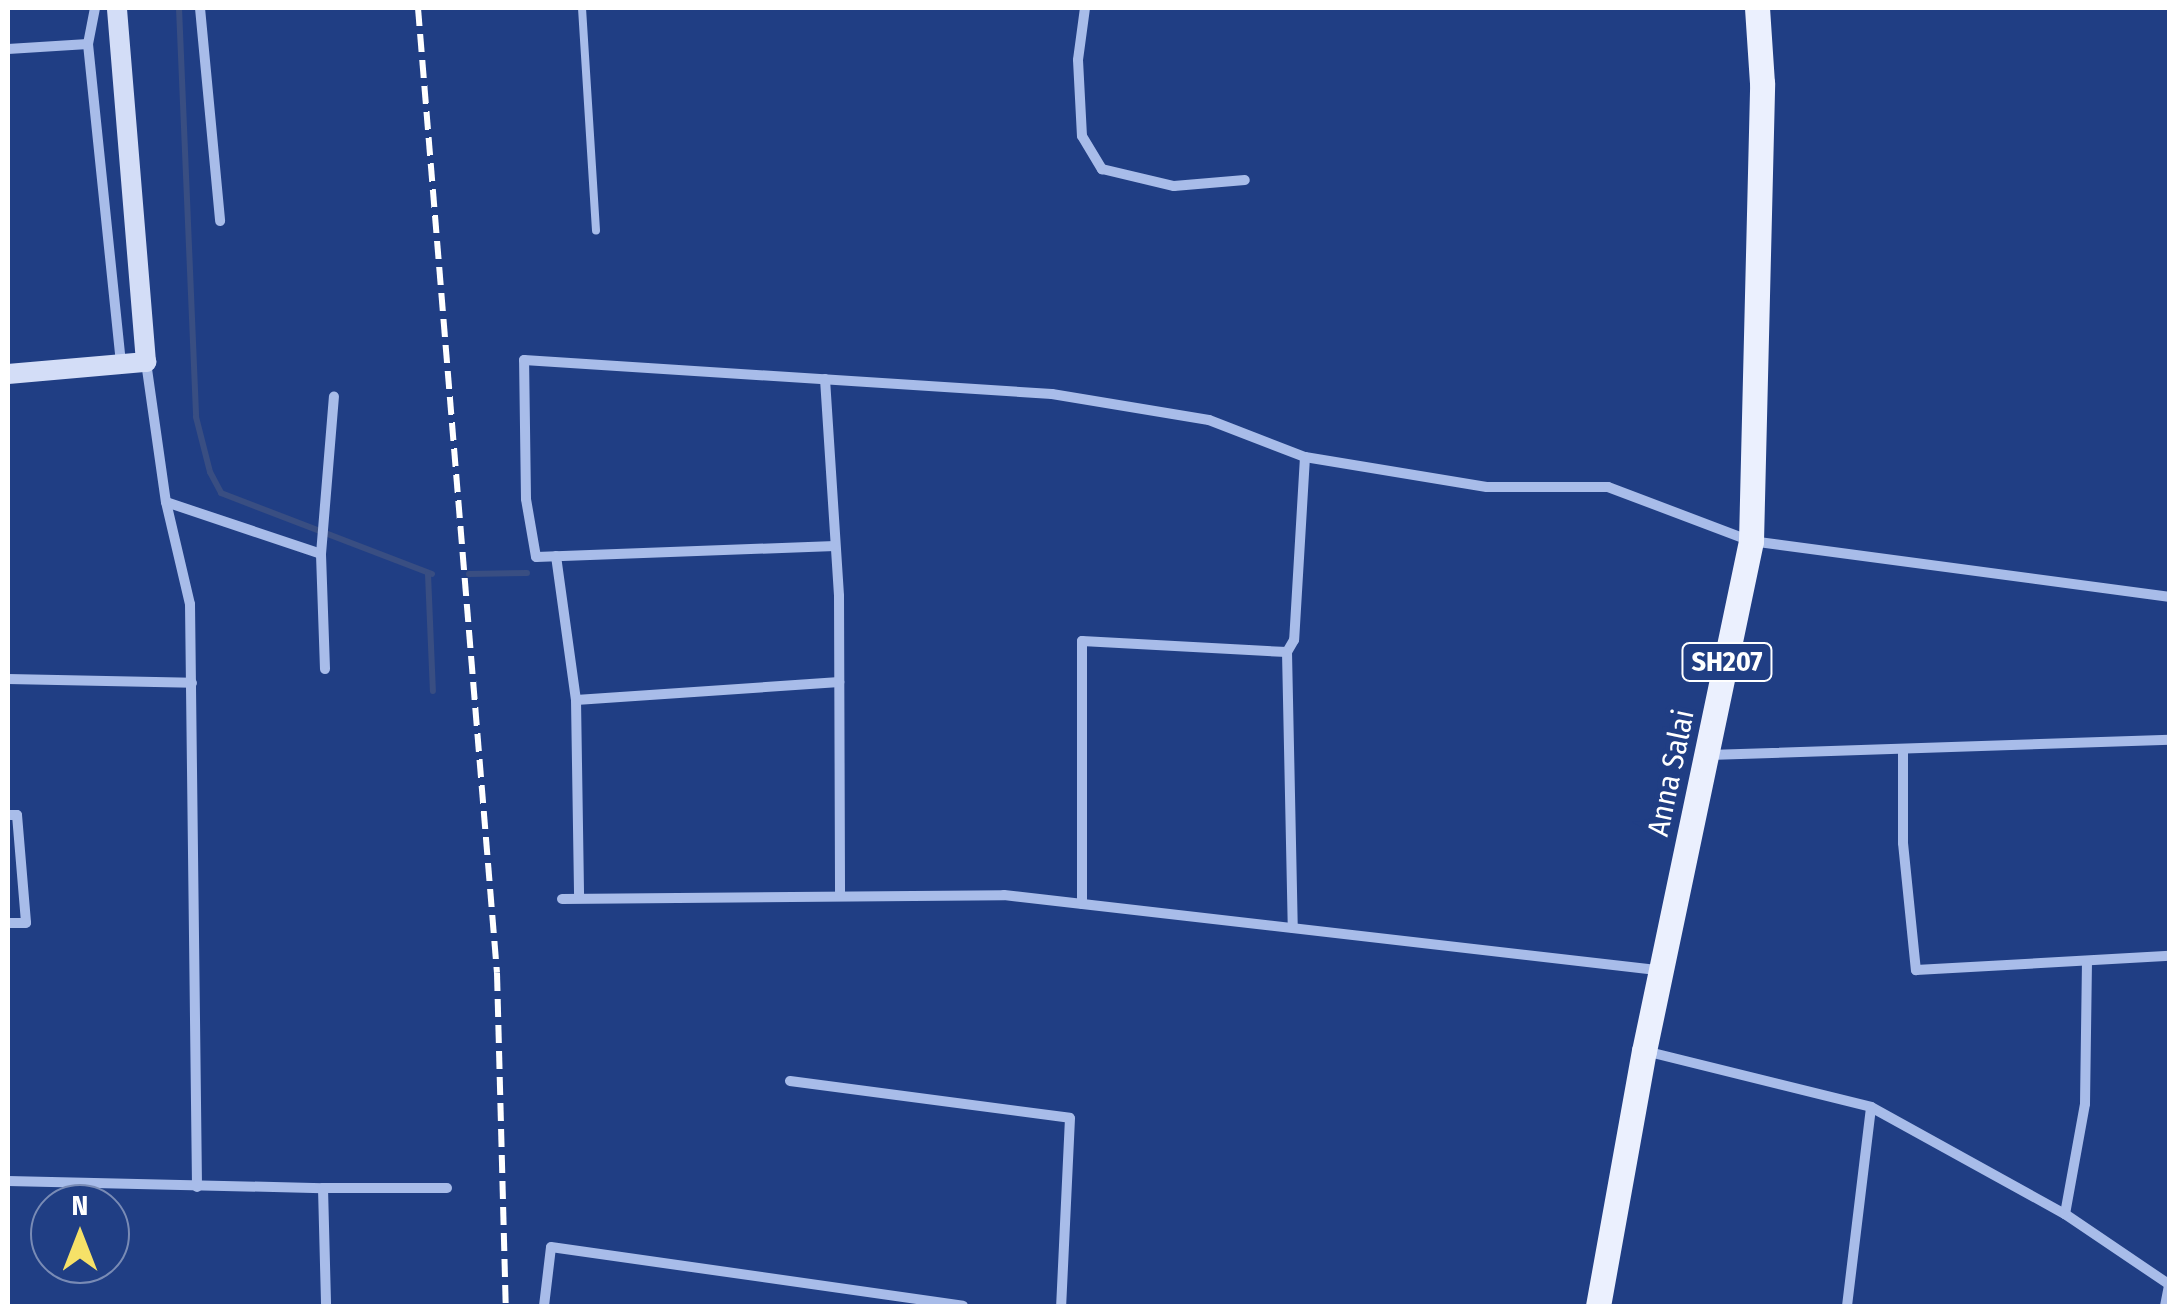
<!DOCTYPE html>
<html>
<head>
<meta charset="utf-8">
<style>
  body { margin:0 }
  #map { position:relative; width:2177px; height:1314px; overflow:hidden; background:#203e84; font-family:"Fira Sans Condensed",sans-serif }
  div>[style] { position:absolute }
  .stream>* { height:6px; margin:-3px; padding:0 3px; transform-origin:3px; border-radius:3px; background:#394e82 }
  .lane>* { height:8px; margin:-4px; padding:0 4px; transform-origin:4px; border-radius:4px; background:#a8bce9 }
  .street>* { height:10px; margin:-5px; padding:0 5px; transform-origin:5px; border-radius:5px; background:#a8bce9 }
  .secondary>* { height:20px; margin:-10px; padding:0 10px; transform-origin:10px; border-radius:10px; background:#d3ddf7 }
  .primary>* { height:25px; margin:-12.5px; padding:0 12.5px; transform-origin:12.5px; border-radius:12.5px; background:#ebf0fe }
  .rail>* { height:6px; margin-top:-3px; transform-origin:0; background:repeating-linear-gradient(90deg,#fff 0 18px,transparent 0 26px) }
  span { translate:-50% -50%; white-space:nowrap; text-align:center; line-height:1.15; -webkit-text-stroke:10px #203e84; paint-order:stroke }
  .shield-label span { padding:2px 8px; background:#203e84; border:2px solid; border-radius:8px; -webkit-text-stroke-width:0 }
  .shield-label { font-size:28px; color:#fff; font-weight:700 }
  .street-label { font-size:30px; color:#fff }
  .frame { position:absolute; inset:0; border:10px solid #fff; pointer-events:none }
  .north { position:absolute; left:30px; top:1184px; width:100px; height:100px; box-sizing:border-box; background:#203e84; border:2px solid #798bb5; border-radius:50%; rotate:0deg; font-size:28px; font-weight:700; line-height:40px; text-align:center; color:#fff }
  .north::after { content:''; display:block; margin:auto; width:35px; height:45px; background:#f6e168; clip-path:polygon(50% 0,100% 100%,50% 72%,0 100%) }
</style>
</head>
<body>
<div id="map">
  <div class="stream">
    <div style="left:179px;top:8px;width:409px;rotate:87.6deg"></div>
    <div style="left:196px;top:417px;width:57px;rotate:75.7deg"></div>
    <div style="left:210px;top:472px;width:24px;rotate:62deg"></div>
    <div style="left:221px;top:493px;width:226px;rotate:21deg"></div>
    <div style="left:428px;top:574px;width:117px;rotate:87.6deg"></div>
    <div style="left:469px;top:574px;width:58px;rotate:-1deg"></div>
  </div>
  <div class="lane">
    <div style="left:582px;top:8px;width:223px;rotate:86.4deg"></div>
  </div>
  <div class="street">
    <div style="left:200px;top:8px;width:214px;rotate:84.6deg"></div>
    <div style="left:1085px;top:8px;width:52px;rotate:97.7deg"></div>
    <div style="left:1078px;top:60px;width:76px;rotate:87deg"></div>
    <div style="left:1082px;top:136px;width:39px;rotate:59deg"></div>
    <div style="left:1102px;top:169px;width:74px;rotate:13.3deg"></div>
    <div style="left:1174px;top:186px;width:71px;rotate:-4.8deg"></div>
    <div style="left:88px;top:44px;width:323px;rotate:84.1deg"></div>
    <div style="left:8px;top:49px;width:80px;rotate:-3.6deg"></div>
    <div style="left:88px;top:44px;width:37px;rotate:-79deg"></div>
    <div style="left:146px;top:362px;width:141px;rotate:81.9deg"></div>
    <div style="left:166px;top:502px;width:105px;rotate:76.8deg"></div>
    <div style="left:190px;top:604px;width:583px;rotate:89.31deg"></div>
    <div style="left:825px;top:379px;width:217px;rotate:86.3deg"></div>
    <div style="left:839px;top:596px;width:299px;rotate:89.8deg"></div>
    <div style="left:1305px;top:457px;width:184px;rotate:9.4deg"></div>
    <div style="left:1487px;top:487px;width:121px"></div>
    <div style="left:1608px;top:487px;width:153px;rotate:20.7deg"></div>
    <div style="left:1751px;top:541px;width:423px;rotate:7.6deg"></div>
    <div style="left:166px;top:502px;width:163px;rotate:18.5deg"></div>
    <div style="left:835px;top:546px;width:299px;rotate:177.9deg"></div>
    <div style="left:536px;top:557px;width:59px;rotate:-99.8deg"></div>
    <div style="left:526px;top:499px;width:139px;rotate:-90.8deg"></div>
    <div style="left:524px;top:360px;width:529px;rotate:3.68deg"></div>
    <div style="left:1052px;top:394px;width:159px;rotate:9.4deg"></div>
    <div style="left:1209px;top:420px;width:103px;rotate:21.1deg"></div>
    <div style="left:1305px;top:457px;width:183px;rotate:93.4deg"></div>
    <div style="left:1294px;top:640px;width:14px;rotate:120deg"></div>
    <div style="left:1287px;top:652px;width:276px;rotate:88.8deg"></div>
    <div style="left:556px;top:556px;width:145px;rotate:82.1deg"></div>
    <div style="left:576px;top:700px;width:198px;rotate:89.1deg"></div>
    <div style="left:325px;top:669px;width:115px;rotate:-92deg"></div>
    <div style="left:321px;top:554px;width:158px;rotate:-85.3deg"></div>
    <div style="left:8px;top:679px;width:184px;rotate:1.2deg"></div>
    <div style="left:576px;top:700px;width:264px;rotate:-3.9deg"></div>
    <div style="left:1903px;top:752px;width:91px;rotate:90deg"></div>
    <div style="left:1903px;top:843px;width:128px;rotate:84.2deg"></div>
    <div style="left:1916px;top:970px;width:254px;rotate:-3.2deg"></div>
    <div style="left:1709px;top:755px;width:461px;rotate:-1.9deg"></div>
    <div style="left:8px;top:815px;width:9px"></div>
    <div style="left:17px;top:815px;width:108px;rotate:85.2deg"></div>
    <div style="left:26px;top:923px;width:18px;rotate:180deg"></div>
    <div style="left:562px;top:899px;width:442px;rotate:-0.5deg"></div>
    <div style="left:1004px;top:895px;width:657px;rotate:6.55deg"></div>
    <div style="left:1082px;top:904px;width:263px;rotate:-90deg"></div>
    <div style="left:1082px;top:641px;width:205px;rotate:3.1deg"></div>
    <div style="left:1645px;top:1051px;width:233px;rotate:13.9deg"></div>
    <div style="left:1871px;top:1107px;width:222px;rotate:28.9deg"></div>
    <div style="left:2065px;top:1214px;width:127px;rotate:34.1deg"></div>
    <div style="left:790px;top:1081px;width:282px;rotate:7.5deg"></div>
    <div style="left:1070px;top:1118px;width:188px;rotate:92.7deg"></div>
    <div style="left:8px;top:1181px;width:315px;rotate:1.3deg"></div>
    <div style="left:323px;top:1188px;width:118px;rotate:88.5deg"></div>
    <div style="left:323px;top:1188px;width:124px"></div>
    <div style="left:2065px;top:1214px;width:112px;rotate:-79.7deg"></div>
    <div style="left:2085px;top:1104px;width:143px;rotate:-89.2deg"></div>
    <div style="left:544px;top:1306px;width:59px;rotate:-83.2deg"></div>
    <div style="left:551px;top:1247px;width:416px;rotate:8.1deg"></div>
    <div style="left:1847px;top:1306px;width:200px;rotate:-83.1deg"></div>
    <div style="left:2165px;top:1306px;width:21px;rotate:-79deg"></div>
  </div>
  <div class="secondary">
    <div style="left:8px;top:374px;width:139px;rotate:-5deg"></div>
    <div style="left:146px;top:362px;width:355px;rotate:-94.7deg"></div>
  </div>
  <div class="primary">
    <div style="left:1598px;top:1306px;width:259px;rotate:-79.8deg"></div>
    <div style="left:1644px;top:1051px;width:521px;rotate:-78.15deg"></div>
    <div style="left:1751px;top:541px;width:458px;rotate:-88.6deg"></div>
    <div style="left:1762px;top:83px;width:75px;rotate:-93.8deg"></div>
  </div>
  <div class="rail">
    <div style="left:418px;top:8px;width:968px;rotate:85.32deg"></div>
    <div style="left:497px;top:973px;width:333px;rotate:88.5deg"></div>
  </div>
  <div class="shield-label">
    <span style="left:1727px;top:662px">SH207</span>
  </div>
  <div class="street-label">
    <span style="left:1671px;top:773px;rotate:-78deg">Anna Salai</span>
  </div>
  <div class="frame"></div>
  <div class="north">N</div>
</div>
</body>
</html>
